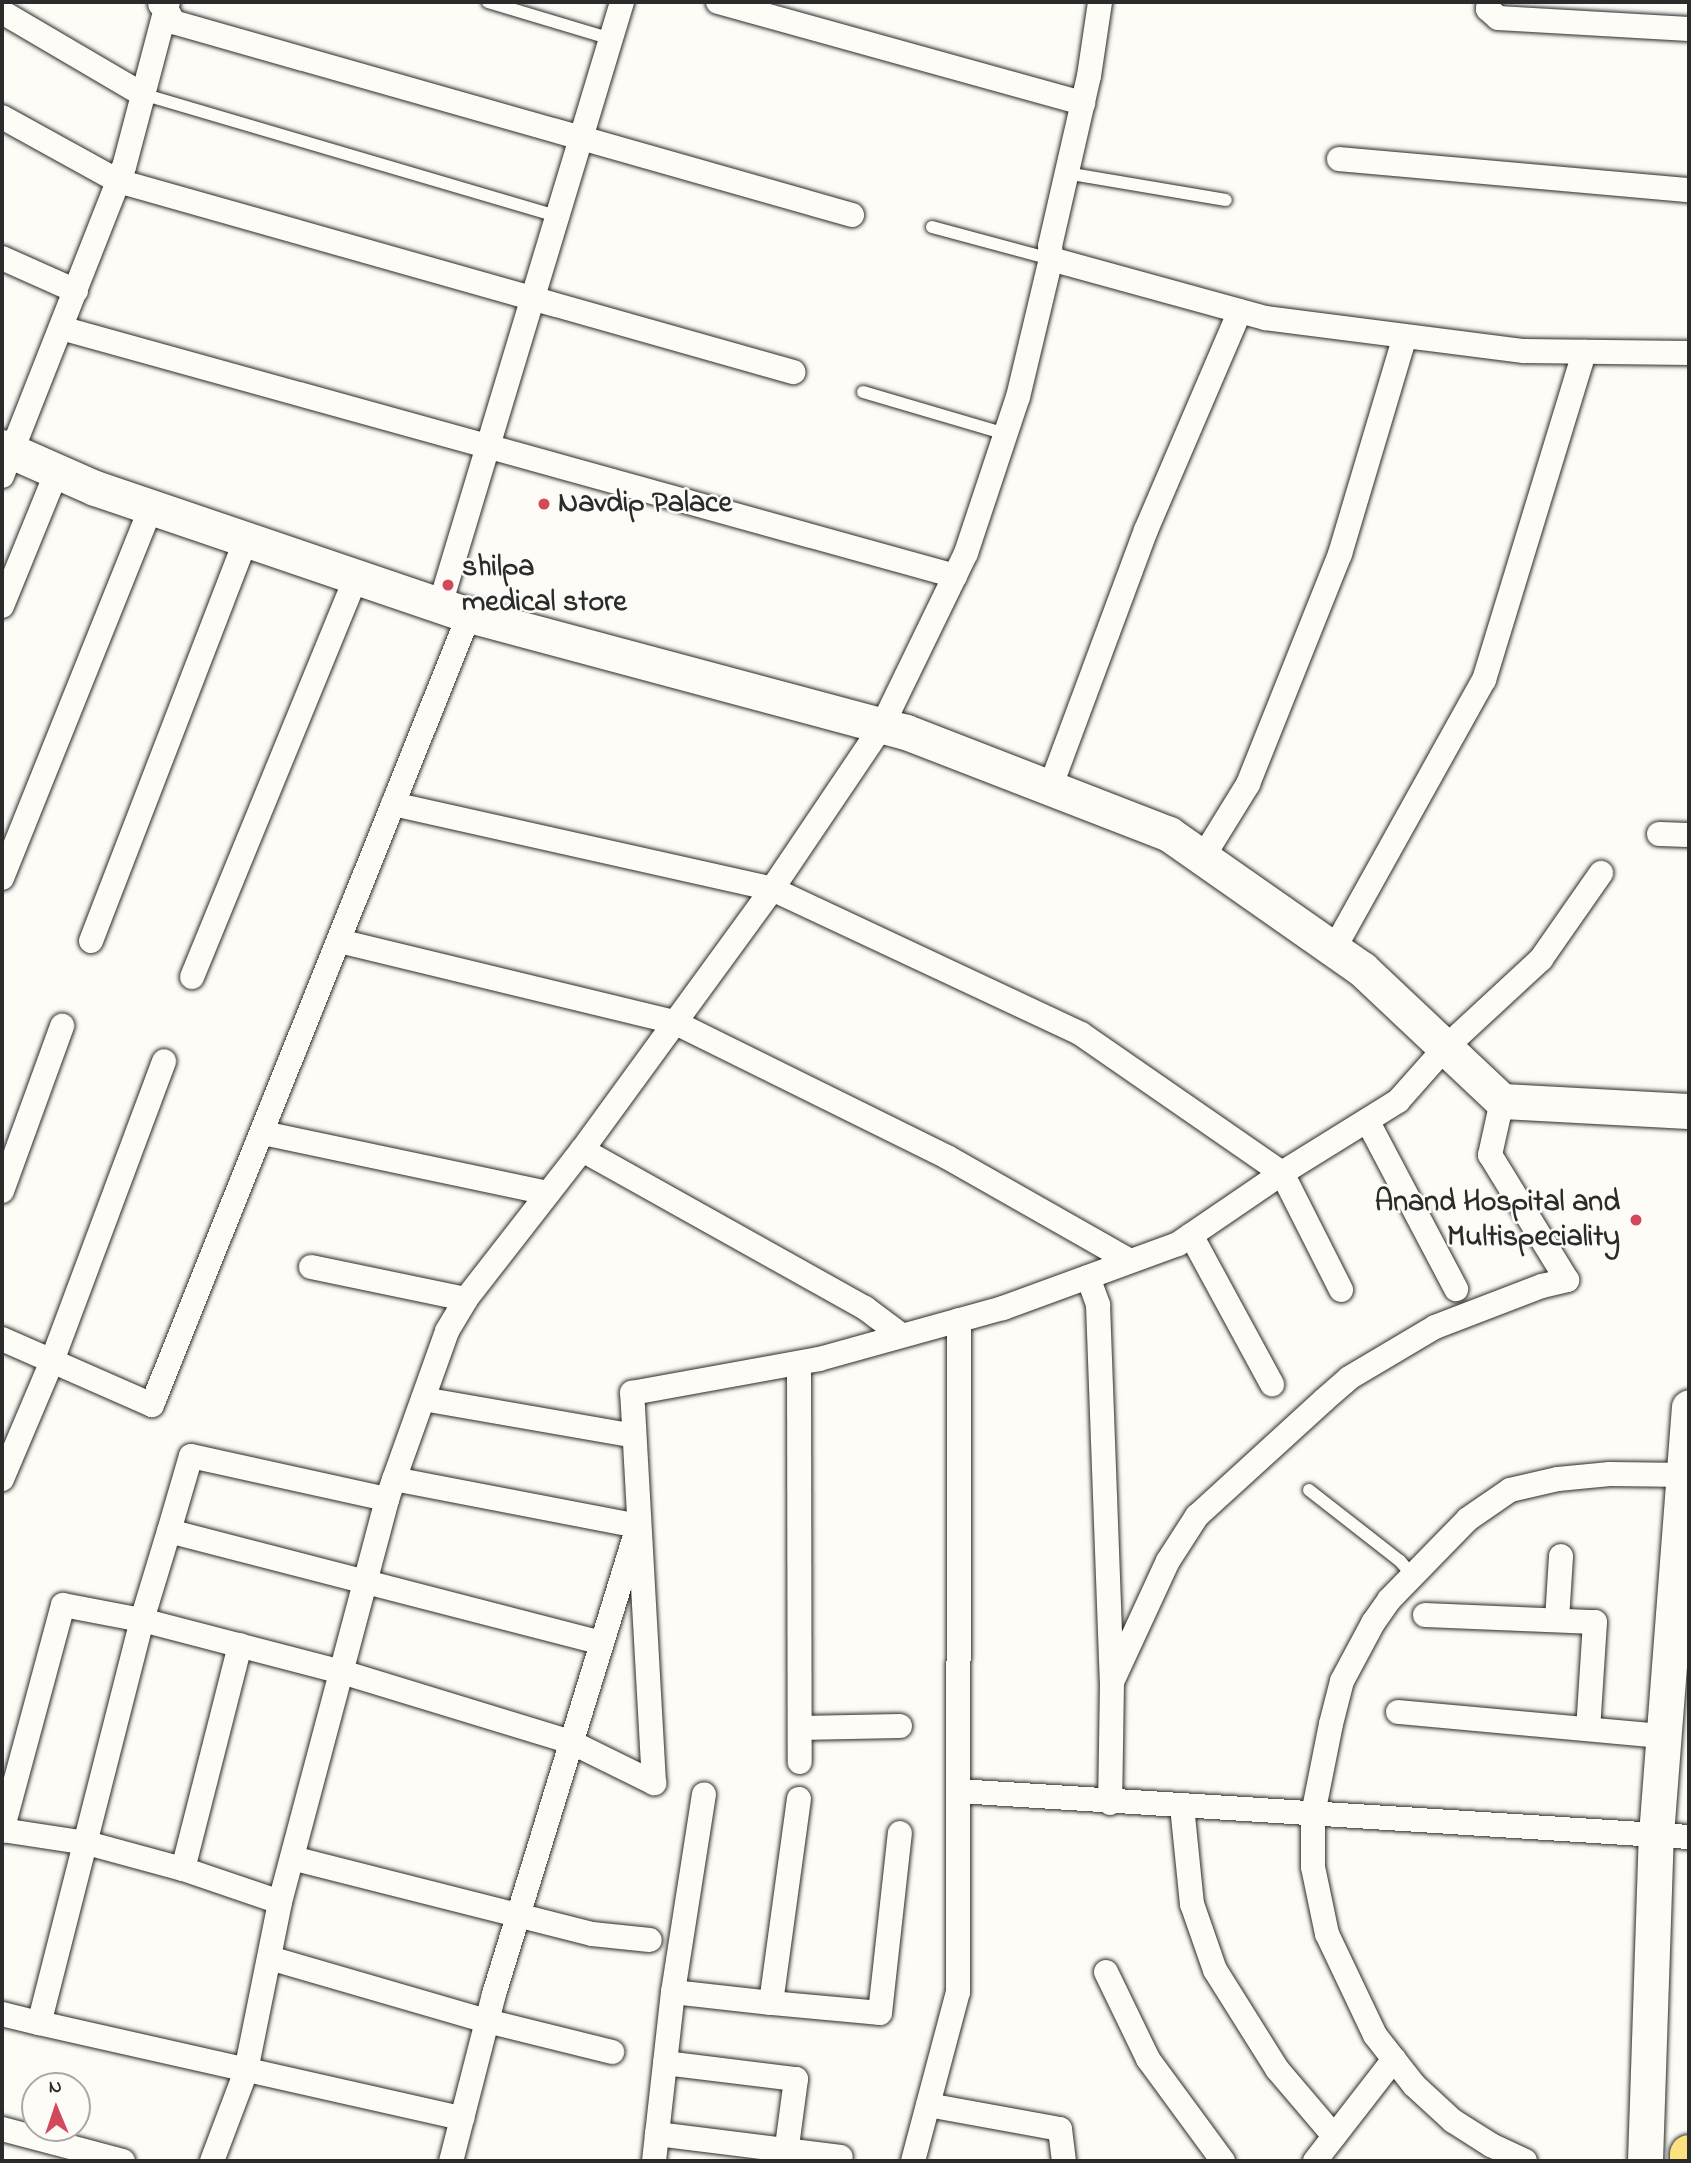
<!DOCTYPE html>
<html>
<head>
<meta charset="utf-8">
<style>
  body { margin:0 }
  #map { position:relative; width:1691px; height:2163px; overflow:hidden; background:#fdfcf7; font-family:"Indie Flower",sans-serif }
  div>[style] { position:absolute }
  .roads { filter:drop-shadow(0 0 2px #2b2b2b) drop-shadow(0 0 2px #2b2b2b) }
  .lane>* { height:12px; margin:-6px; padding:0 6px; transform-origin:6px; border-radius:6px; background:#fdfcf7 }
  .street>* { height:24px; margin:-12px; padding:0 12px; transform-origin:12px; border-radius:12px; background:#fdfcf7 }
  .secondary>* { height:35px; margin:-17.5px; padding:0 17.5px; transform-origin:17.5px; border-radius:17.5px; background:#fdfcf7 }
  .primary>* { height:38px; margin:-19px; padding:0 19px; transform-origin:19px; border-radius:19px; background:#fbe180 }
  .dots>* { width:19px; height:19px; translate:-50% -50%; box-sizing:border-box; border:4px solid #fdfcf7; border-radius:50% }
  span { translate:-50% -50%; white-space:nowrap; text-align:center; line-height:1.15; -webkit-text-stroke:5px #fdfcf7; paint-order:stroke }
  .poi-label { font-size:30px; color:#2b2b2b; font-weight:700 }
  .left { translate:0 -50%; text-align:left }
  .right { translate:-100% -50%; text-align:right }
  .frame { position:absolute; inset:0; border:4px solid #2b2b2b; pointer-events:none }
  .north { position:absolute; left:21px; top:2072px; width:70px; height:70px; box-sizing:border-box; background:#fdfcf7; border:2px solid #a9a8a5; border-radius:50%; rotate:358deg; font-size:19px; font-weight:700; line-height:28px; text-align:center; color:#2b2b2b }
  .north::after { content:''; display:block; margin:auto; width:24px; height:32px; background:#d1495b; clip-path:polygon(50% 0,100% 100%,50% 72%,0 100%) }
</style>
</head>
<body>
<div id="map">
  <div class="roads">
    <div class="lane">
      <div style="left:488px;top:2px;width:128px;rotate:16.7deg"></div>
      <div style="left:142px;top:94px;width:433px;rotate:16.4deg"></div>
      <div style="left:1066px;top:173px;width:162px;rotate:9.6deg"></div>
      <div style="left:932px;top:227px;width:123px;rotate:15.1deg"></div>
      <div style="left:863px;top:392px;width:149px;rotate:16.4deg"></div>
      <div style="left:1309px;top:1490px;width:115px;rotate:38deg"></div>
      <div style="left:1400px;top:1561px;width:18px;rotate:49deg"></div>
    </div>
    <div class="street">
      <div style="left:168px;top:2px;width:6px;rotate:108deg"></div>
      <div style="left:166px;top:8px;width:16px;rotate:63deg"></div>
      <div style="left:173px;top:22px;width:706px;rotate:15.87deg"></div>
      <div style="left:718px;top:2px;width:379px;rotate:15.5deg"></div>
      <div style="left:1489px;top:2px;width:7px;rotate:98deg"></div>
      <div style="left:1488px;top:9px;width:13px;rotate:42deg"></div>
      <div style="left:1498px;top:18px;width:191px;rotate:3.3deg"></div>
      <div style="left:2px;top:12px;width:162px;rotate:30.4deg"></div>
      <div style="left:2px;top:117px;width:132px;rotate:28.9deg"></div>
      <div style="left:118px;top:181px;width:702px;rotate:15.8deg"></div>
      <div style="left:1339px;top:159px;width:351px;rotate:5.1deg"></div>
      <div style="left:2px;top:258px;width:81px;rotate:24deg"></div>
      <div style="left:1051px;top:259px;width:13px;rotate:-94deg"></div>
      <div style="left:1050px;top:246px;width:174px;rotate:-77.1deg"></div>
      <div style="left:1089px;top:76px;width:75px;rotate:-81.5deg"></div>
      <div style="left:61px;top:328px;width:928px;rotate:15.5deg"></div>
      <div style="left:2px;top:476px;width:332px;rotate:-68.5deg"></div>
      <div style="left:124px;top:167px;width:164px;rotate:-75.2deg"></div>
      <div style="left:166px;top:8px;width:7px;rotate:-146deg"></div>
      <div style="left:440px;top:605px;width:630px;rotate:-73.2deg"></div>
      <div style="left:2px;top:606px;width:146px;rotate:-67.8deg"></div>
      <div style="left:1050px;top:788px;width:275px;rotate:-69.6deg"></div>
      <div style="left:1146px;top:530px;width:238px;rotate:-66.8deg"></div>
      <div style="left:393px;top:804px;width:388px;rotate:12.6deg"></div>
      <div style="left:772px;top:889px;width:341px;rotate:25.1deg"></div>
      <div style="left:1081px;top:1034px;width:244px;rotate:34.7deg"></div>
      <div style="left:1282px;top:1173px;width:131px;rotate:63.2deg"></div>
      <div style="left:1659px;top:834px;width:30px;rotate:2deg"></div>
      <div style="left:1203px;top:857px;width:86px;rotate:-58.3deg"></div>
      <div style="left:1248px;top:784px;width:248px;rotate:-68.2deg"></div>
      <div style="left:1340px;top:554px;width:227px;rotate:-73.4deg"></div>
      <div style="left:2px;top:878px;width:400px;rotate:-68.1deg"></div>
      <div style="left:91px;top:941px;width:431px;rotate:-68.9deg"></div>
      <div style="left:339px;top:941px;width:345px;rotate:13.6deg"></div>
      <div style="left:674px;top:1022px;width:305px;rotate:26.3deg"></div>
      <div style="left:947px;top:1157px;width:210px;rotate:29.6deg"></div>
      <div style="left:1334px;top:949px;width:308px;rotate:-60.9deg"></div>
      <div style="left:1484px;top:680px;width:343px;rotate:-73deg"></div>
      <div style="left:192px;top:977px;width:432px;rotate:-67.7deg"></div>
      <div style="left:1368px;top:1122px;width:189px;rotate:62.2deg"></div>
      <div style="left:263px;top:1133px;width:291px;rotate:11.9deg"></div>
      <div style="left:2px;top:1191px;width:176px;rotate:-70deg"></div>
      <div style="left:1191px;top:1235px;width:170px;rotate:61.5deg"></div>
      <div style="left:311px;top:1267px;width:158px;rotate:11.7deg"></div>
      <div style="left:1088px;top:1277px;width:30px;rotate:70deg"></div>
      <div style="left:1098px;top:1305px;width:377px;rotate:87.9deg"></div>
      <div style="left:1112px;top:1682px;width:121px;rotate:90.9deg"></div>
      <div style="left:901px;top:1335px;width:45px;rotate:-143.1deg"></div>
      <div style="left:865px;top:1308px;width:324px;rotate:-150.8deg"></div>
      <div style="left:582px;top:1150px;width:323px;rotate:-53.9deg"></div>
      <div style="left:772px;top:889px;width:197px;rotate:-56deg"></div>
      <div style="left:882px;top:726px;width:192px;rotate:-64.1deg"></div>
      <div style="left:966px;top:553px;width:164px;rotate:-71.6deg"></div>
      <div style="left:1018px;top:397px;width:142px;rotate:-76.6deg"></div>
      <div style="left:1051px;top:259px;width:222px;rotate:15.4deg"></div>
      <div style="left:1265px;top:318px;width:261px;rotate:7.3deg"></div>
      <div style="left:1524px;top:351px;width:165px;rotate:0.7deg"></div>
      <div style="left:2px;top:1339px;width:164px;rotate:23.7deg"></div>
      <div style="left:152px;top:1405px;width:851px;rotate:-68.14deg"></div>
      <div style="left:799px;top:1363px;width:399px;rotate:89.9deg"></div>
      <div style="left:423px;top:1399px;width:214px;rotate:9.9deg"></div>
      <div style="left:2px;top:1479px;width:128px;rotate:-67deg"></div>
      <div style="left:52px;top:1361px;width:320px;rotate:-69.5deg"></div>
      <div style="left:394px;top:1479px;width:248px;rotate:10.9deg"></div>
      <div style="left:638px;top:1526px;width:490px;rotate:107.1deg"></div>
      <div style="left:494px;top:1994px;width:172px;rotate:104.4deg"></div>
      <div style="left:169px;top:1531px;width:78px;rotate:-73.7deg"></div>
      <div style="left:191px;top:1456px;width:201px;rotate:12.4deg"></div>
      <div style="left:1425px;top:1615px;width:170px;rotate:2.4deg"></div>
      <div style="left:1595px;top:1622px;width:107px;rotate:93.7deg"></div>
      <div style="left:1557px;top:1620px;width:64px;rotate:-86.4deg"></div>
      <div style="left:602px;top:1643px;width:447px;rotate:-165.5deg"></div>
      <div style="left:169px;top:1531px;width:93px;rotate:106.9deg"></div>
      <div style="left:142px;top:1620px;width:207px;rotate:14.6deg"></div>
      <div style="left:342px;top:1672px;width:239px;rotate:17deg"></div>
      <div style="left:571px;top:1742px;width:93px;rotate:26.3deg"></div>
      <div style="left:654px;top:1783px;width:391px;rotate:-93.2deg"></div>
      <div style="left:632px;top:1393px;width:190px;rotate:-10.3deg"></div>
      <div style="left:819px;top:1359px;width:191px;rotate:-15.5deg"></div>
      <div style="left:1003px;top:1308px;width:186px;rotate:-20.1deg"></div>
      <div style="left:1178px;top:1244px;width:126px;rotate:-34.3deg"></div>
      <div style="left:1282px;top:1173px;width:137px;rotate:-31.8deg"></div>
      <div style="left:1398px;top:1101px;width:71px;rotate:-48.4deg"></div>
      <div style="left:1445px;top:1048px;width:131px;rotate:-42.8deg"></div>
      <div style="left:1541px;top:959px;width:105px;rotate:-55.1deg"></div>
      <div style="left:1112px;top:1682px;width:133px;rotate:-65.2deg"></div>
      <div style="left:1168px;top:1561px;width:54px;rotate:-57.2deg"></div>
      <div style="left:1197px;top:1516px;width:172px;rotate:-42.4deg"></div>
      <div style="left:1324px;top:1400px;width:33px;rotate:-41deg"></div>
      <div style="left:1349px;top:1378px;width:100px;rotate:-30.7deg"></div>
      <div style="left:1435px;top:1327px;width:115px;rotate:-21deg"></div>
      <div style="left:1542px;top:1286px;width:26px;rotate:-13deg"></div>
      <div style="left:1567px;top:1280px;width:147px;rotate:-121.6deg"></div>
      <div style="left:1490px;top:1155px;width:55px;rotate:-77.5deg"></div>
      <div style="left:1398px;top:1712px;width:266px;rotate:5.2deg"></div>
      <div style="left:800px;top:1728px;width:100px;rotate:-1.1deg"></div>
      <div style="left:958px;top:1791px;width:732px;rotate:3.6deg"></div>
      <div style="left:1182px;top:1806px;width:99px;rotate:84.2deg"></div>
      <div style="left:1192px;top:1904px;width:70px;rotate:70.8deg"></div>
      <div style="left:1215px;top:1970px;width:117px;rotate:57.9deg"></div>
      <div style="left:1277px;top:2069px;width:88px;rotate:49.6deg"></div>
      <div style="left:2px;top:1830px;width:86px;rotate:8.7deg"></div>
      <div style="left:87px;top:1843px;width:99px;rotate:15.2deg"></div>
      <div style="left:183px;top:1869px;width:102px;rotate:18.8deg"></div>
      <div style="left:2px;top:1831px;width:234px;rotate:-74.9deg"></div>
      <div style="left:63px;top:1605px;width:80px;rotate:10.8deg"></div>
      <div style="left:142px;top:1620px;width:416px;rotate:104.3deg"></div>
      <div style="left:39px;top:2023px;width:434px;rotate:12.7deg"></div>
      <div style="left:292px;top:1858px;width:309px;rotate:14.2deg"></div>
      <div style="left:592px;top:1934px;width:58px;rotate:5.9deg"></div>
      <div style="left:183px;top:1869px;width:231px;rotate:-75.7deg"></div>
      <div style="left:270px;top:1958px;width:226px;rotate:16.2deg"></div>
      <div style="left:487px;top:2021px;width:129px;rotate:13.9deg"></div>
      <div style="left:1106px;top:1972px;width:97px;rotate:64.2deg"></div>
      <div style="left:1148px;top:2059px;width:127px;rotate:53.7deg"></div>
      <div style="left:673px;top:1992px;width:99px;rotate:6.4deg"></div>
      <div style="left:771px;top:2003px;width:206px;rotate:-82.2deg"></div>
      <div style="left:771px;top:2003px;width:109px;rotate:5.2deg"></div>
      <div style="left:880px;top:2013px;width:181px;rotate:-83.7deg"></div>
      <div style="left:2px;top:2014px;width:38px;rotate:14deg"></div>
      <div style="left:665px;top:2063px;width:132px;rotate:7deg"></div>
      <div style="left:796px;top:2079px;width:83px;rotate:97.6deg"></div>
      <div style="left:928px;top:2105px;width:134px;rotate:10.3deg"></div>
      <div style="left:1060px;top:2129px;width:32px;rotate:83deg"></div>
      <div style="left:2px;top:2129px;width:125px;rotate:14.8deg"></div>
      <div style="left:657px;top:2134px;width:185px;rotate:7.1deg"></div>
      <div style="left:212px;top:2161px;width:96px;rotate:-69.3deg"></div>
      <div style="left:246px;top:2071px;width:172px;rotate:-78.6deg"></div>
      <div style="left:280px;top:1902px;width:417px;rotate:-75.1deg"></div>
      <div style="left:387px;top:1499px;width:178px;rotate:-70.3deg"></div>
      <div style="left:447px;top:1331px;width:37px;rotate:-59deg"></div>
      <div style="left:466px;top:1299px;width:189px;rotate:-52.1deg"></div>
      <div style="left:654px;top:2161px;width:170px;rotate:-83.6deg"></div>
      <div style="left:673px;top:1992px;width:200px;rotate:-81.1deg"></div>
      <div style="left:913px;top:2161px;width:175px;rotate:-75.1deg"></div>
      <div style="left:958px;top:1992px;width:672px;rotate:-89.91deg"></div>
      <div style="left:1315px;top:2161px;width:129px;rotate:-52.2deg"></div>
      <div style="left:1525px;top:2161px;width:38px;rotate:-155deg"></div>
      <div style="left:1491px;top:2145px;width:45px;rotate:-147.7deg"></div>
      <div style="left:1453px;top:2121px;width:53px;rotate:-137.3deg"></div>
      <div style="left:1414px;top:2085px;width:63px;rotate:-128deg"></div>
      <div style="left:1375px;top:2035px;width:112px;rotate:-115.4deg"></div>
      <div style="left:1327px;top:1934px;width:68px;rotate:-101.8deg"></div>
      <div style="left:1313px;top:1867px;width:53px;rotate:-90deg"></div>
      <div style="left:1313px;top:1814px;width:92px;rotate:-78.7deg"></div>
      <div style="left:1331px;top:1724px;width:44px;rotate:-75.7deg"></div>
      <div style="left:1342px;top:1681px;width:66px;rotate:-61.9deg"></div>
      <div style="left:1373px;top:1623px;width:28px;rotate:-55deg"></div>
      <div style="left:1389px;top:1600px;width:113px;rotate:-45.7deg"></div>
      <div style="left:1468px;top:1519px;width:51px;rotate:-34.6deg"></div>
      <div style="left:1510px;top:1490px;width:49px;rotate:-12.9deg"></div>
      <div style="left:1558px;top:1479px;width:52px;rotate:-5.5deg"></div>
      <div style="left:1610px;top:1474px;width:79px;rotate:0.7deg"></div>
    </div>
    <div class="secondary">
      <div style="left:2px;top:447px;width:102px;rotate:23.8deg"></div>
      <div style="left:95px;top:488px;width:395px;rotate:18.8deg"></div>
      <div style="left:469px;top:615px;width:452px;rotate:15deg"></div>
      <div style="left:906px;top:732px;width:282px;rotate:21.2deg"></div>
      <div style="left:1169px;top:834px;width:236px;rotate:35deg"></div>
      <div style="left:1362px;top:969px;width:192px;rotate:43.3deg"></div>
      <div style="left:1502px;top:1101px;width:187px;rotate:3.1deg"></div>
      <div style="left:1645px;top:2161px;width:326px;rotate:-88.1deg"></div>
      <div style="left:1656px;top:1835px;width:429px;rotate:-85.6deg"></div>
    </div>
    <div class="primary">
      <div style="left:1689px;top:2161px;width:7px;rotate:-90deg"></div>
    </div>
  </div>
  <div class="dots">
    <div style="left:544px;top:504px;background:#d1495b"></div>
    <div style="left:448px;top:585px;background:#d1495b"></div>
    <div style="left:1636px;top:1220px;background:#d1495b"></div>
  </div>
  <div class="poi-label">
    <span class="left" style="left:558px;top:504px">Navdip Palace</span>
    <span class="left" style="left:462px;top:585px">shilpa<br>medical store</span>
    <span class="right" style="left:1620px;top:1220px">Anand Hospital and<br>Multispeciality</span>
  </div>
  <div class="frame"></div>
  <div class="north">N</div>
</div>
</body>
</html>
